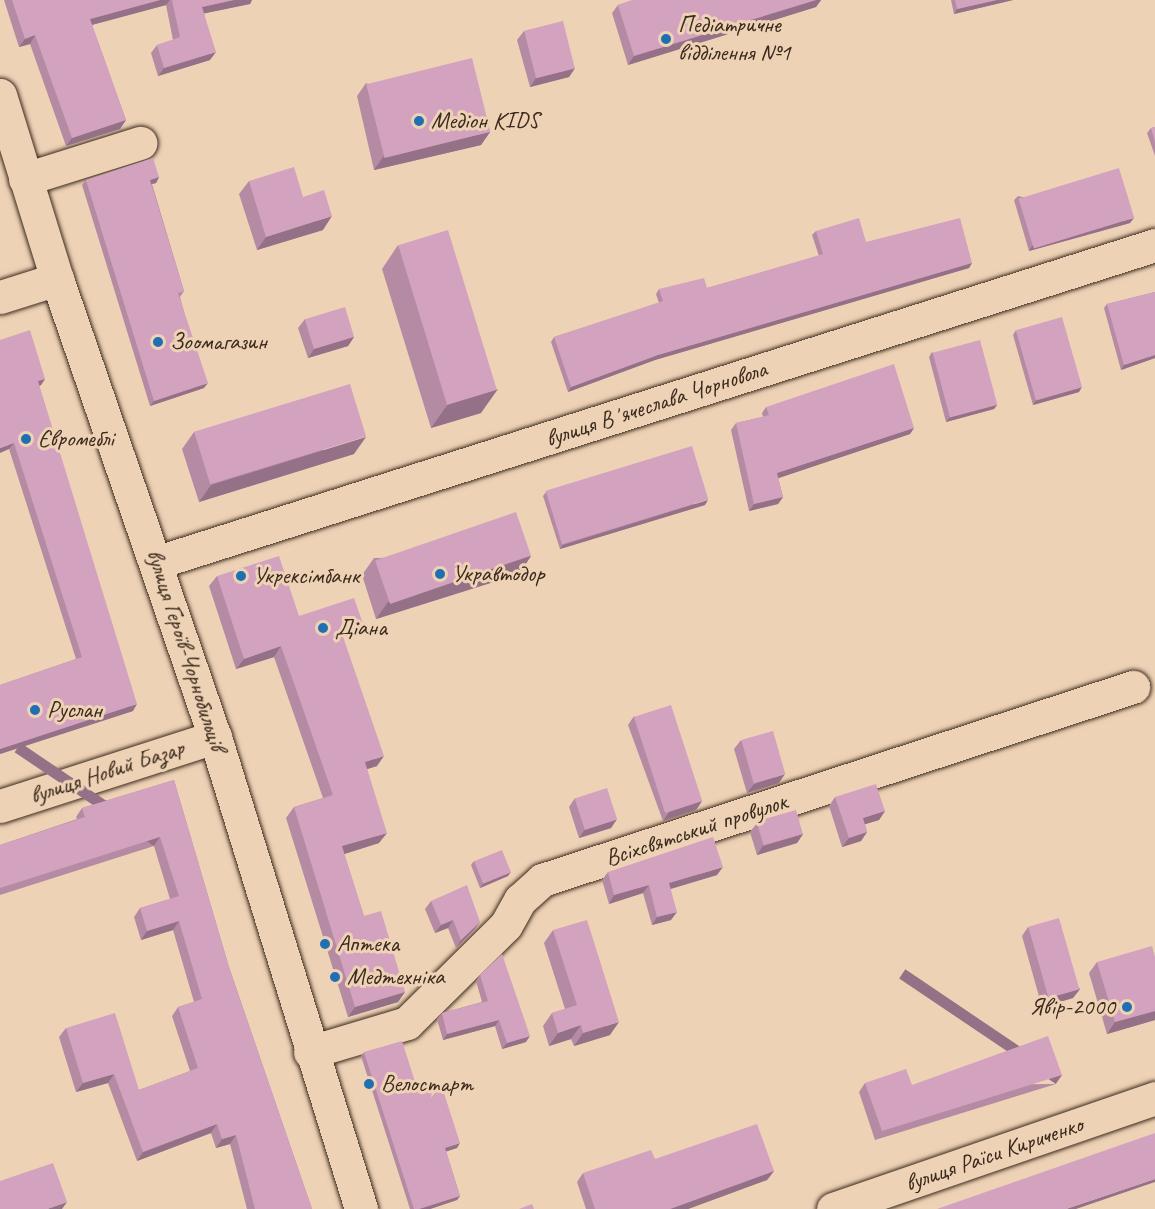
<!DOCTYPE html>
<html>
<head>
<meta charset="utf-8">
<style>
  body { margin:0 }
  #map { position:relative; width:1155px; height:1209px; overflow:hidden; background:#eed2b5; font-family:Caveat,sans-serif }
  div>[style] { position:absolute }
  .roads { filter:drop-shadow(0 0 2px #3b2a1e) drop-shadow(0 0 2px #3b2a1e) }
  .minor>* { height:33px; margin:-16.5px; padding:0 16.5px; transform-origin:16.5px; border-radius:16.5px; background:#eed2b5 }
  .wall>* { inset:0; background:#b58ba4 }
  .shaded-wall>* { inset:0; background:#947186; transform-origin:0 0 }
  .building>* { inset:0; background:#d3a2bf; transform-origin:0 0 }
  .dots>* { width:16px; height:16px; translate:-50% -50%; box-sizing:border-box; border:3px solid #eed2b5; border-radius:50% }
  span { translate:-50% -50%; white-space:nowrap; text-align:center; line-height:1.15; -webkit-text-stroke:6px #eed2b5; paint-order:stroke }
  .poi-label { font-size:24px; color:#3b2a1e }
  .left { translate:0 -50%; text-align:left }
  .right { translate:-100% -50%; text-align:right }
  .street-label { font-size:24px; color:#3b2a1e }
</style>
</head>
<body>
<div id="map">
  <div class="roads">
    <div class="minor">
      <div style="left:0;top:95px;width:193px;rotate:72.8deg"></div>
      <div style="left:57px;top:279px;width:484px;rotate:71deg"></div>
      <div style="left:215px;top:737px;width:494px;rotate:72.8deg"></div>
      <div style="left:25px;top:179px;width:121px;rotate:-17.4deg"></div>
      <div style="left:0;top:297px;width:60px;rotate:-17.5deg"></div>
      <div style="left:158px;top:562px;width:1046px;rotate:-17.64deg"></div>
      <div style="left:0;top:806px;width:226px;rotate:-17.8deg"></div>
      <div style="left:310px;top:1052px;width:101px;rotate:-16.6deg"></div>
      <div style="left:407px;top:1023px;width:139px;rotate:-44.7deg"></div>
      <div style="left:506px;top:925px;width:29px;rotate:-61deg"></div>
      <div style="left:520px;top:900px;width:30px;rotate:-42deg"></div>
      <div style="left:542px;top:880px;width:622px;rotate:-18.09deg"></div>
      <div style="left:833px;top:1209px;width:341px;rotate:-19deg"></div>
    </div>
  </div>
  <div class="wall">
    <div style="clip-path:polygon(4px 0,252px 0,250px 4px,204px 13px,210px 60px,158px 76px,151px 53px,157px 45px,173px 40px,166px 5px,92px 25px,126px 120px,120px 129px,66px 146px,30px 44px,19px 47px)"></div>
    <div style="clip-path:polygon(633px 0,821px 0,816px 7px,628px 65px,612px 13px,618px 5px)"></div>
    <div style="clip-path:polygon(951px 0,1013px 0,954px 14px)"></div>
    <div style="clip-path:polygon(524px 31px,575px 68px,569px 77px,530px 87px,517px 40px)"></div>
    <div style="clip-path:polygon(366px 83px,490px 132px,481px 145px,374px 170px,357px 96px)"></div>
    <div style="clip-path:polygon(1155px 127px,1155px 156px,1147px 133px,1151px 128px)"></div>
    <div style="clip-path:polygon(159px 177px,156px 183px,152px 184px,184px 291px,180px 297px,204px 388px,150px 406px,82px 185px,86px 180px)"></div>
    <div style="clip-path:polygon(249px 181px,303px 197px,323px 230px,257px 250px,239px 194px)"></div>
    <div style="clip-path:polygon(1018px 196px,1130px 223px,1029px 251px,1014px 200px)"></div>
    <div style="clip-path:polygon(816px 231px,866px 242px,972px 263px,969px 268px,655px 360px,568px 392px,551px 342px,554px 337px,659px 303px,656px 294px,659px 289px,707px 288px,819px 256px,812px 235px)"></div>
    <div style="clip-path:polygon(398px 245px,481px 413px,431px 428px,382px 269px)"></div>
    <div style="clip-path:polygon(1155px 292px,1155px 358px,1121px 370px,1104px 308px,1107px 304px)"></div>
    <div style="clip-path:polygon(305px 319px,354px 337px,348px 346px,308px 358px,298px 328px)"></div>
    <div style="clip-path:polygon(1016px 330px,1079px 392px,1033px 405px,1013px 335px)"></div>
    <div style="clip-path:polygon(0 340px,45px 379px,41px 385px,39px 386px,133px 711px,0 754px,0 685px,76px 659px,9px 449px)"></div>
    <div style="clip-path:polygon(932px 352px,997px 405px,994px 409px,946px 422px,929px 357px)"></div>
    <div style="clip-path:polygon(766px 407px,914px 428px,910px 434px,778px 478px,783px 497px,778px 504px,749px 511px,731px 430px,736px 423px,763px 417px,762px 413px)"></div>
    <div style="clip-path:polygon(194px 432px,354px 454px,199px 502px,182px 449px)"></div>
    <div style="clip-path:polygon(546px 492px,705px 505px,560px 549px,543px 496px)"></div>
    <div style="clip-path:polygon(531px 556px,519px 574px,376px 619px,362px 575px,374px 558px)"></div>
    <div style="clip-path:polygon(217px 576px,299px 616px,362px 621px,355px 631px,342px 635px,377px 766px,367px 769px,379px 843px,344px 854px,364px 916px,405px 992px,398px 1002px,348px 1017px,286px 818px,294px 807px,323px 798px,274px 657px,236px 669px,209px 586px)"></div>
    <div style="clip-path:polygon(634px 716px,702px 801px,696px 810px,663px 821px,628px 725px)"></div>
    <div style="clip-path:polygon(741px 740px,779px 783px,747px 793px,734px 749px)"></div>
    <div style="clip-path:polygon(174px 780px,229px 967px,312px 1209px,247px 1209px,230px 1144px,216px 1148px,211px 1133px,137px 1161px,108px 1083px,76px 1092px,59px 1037px,66px 1028px,139px 1090px,190px 1071px,172px 1016px,178px 1007px,194px 1002px,173px 930px,141px 940px,134px 917px,140px 908px,170px 899px,154px 846px,0 895px,0 845px,77px 819px,76px 817px,82px 808px)"></div>
    <div style="clip-path:polygon(835px 797px,885px 811px,879px 820px,865px 824px,867px 832px,861px 841px,842px 847px,829px 806px)"></div>
    <div style="clip-path:polygon(575px 798px,617px 819px,611px 828px,579px 838px,569px 807px)"></div>
    <div style="clip-path:polygon(757px 823px,803px 834px,797px 843px,757px 855px,750px 832px)"></div>
    <div style="clip-path:polygon(474px 861px,508px 876px,480px 888px,471px 865px)"></div>
    <div style="clip-path:polygon(608px 872px,717px 875px,671px 889px,671px 920px,652px 925px,643px 893px,609px 904px,602px 880px)"></div>
    <div style="clip-path:polygon(431px 901px,480px 922px,474px 930px,456px 948px,448px 928px,435px 933px,425px 909px)"></div>
    <div style="clip-path:polygon(1028px 927px,1080px 989px,1073px 998px,1042px 1007px,1022px 936px)"></div>
    <div style="clip-path:polygon(553px 930px,610px 1035px,574px 1046px,571px 1039px,549px 1046px,543px 1026px,552px 1013px,565px 1009px,544px 943px)"></div>
    <div style="clip-path:polygon(1155px 957px,1155px 1020px,1107px 1034px,1089px 973px,1097px 962px)"></div>
    <div style="clip-path:polygon(480px 975px,526px 1042px,502px 1049px,495px 1026px,443px 1040px,437px 1019px,442px 1013px,482px 1002px,476px 981px)"></div>
    <div style="clip-path:polygon(364px 1052px,419px 1094px,457px 1148px,446px 1151px,460px 1196px,457px 1200px,430px 1209px,410px 1209px,361px 1056px)"></div>
    <div style="clip-path:polygon(865px 1083px,912px 1085px,1056px 1084px,875px 1140px,859px 1092px)"></div>
    <div style="clip-path:polygon(774px 1171px,767px 1180px,688px 1209px,586px 1209px,577px 1182px,583px 1173px)"></div>
  </div>
  <div class="shaded-wall">
    <div style="clip-path:polygon(160px 0,170px 0,166px 5px,84px 27px,90px 19px)"></div>
    <div style="clip-path:polygon(234px 0,252px 0,250px 4px,197px 15px,202px 7px)"></div>
    <div style="clip-path:polygon(816px 0,821px 0,816px 7px,628px 65px,634px 56px)"></div>
    <div style="clip-path:polygon(997px 0,1013px 0,954px 14px,957px 9px)"></div>
    <div style="clip-path:polygon(35px 35px,30px 44px,19px 47px,25px 39px)"></div>
    <div style="clip-path:polygon(216px 52px,210px 60px,158px 76px,164px 68px)"></div>
    <div style="clip-path:polygon(575px 68px,569px 77px,530px 87px,536px 78px)"></div>
    <div style="clip-path:polygon(126px 120px,120px 129px,66px 146px,72px 138px)"></div>
    <div style="clip-path:polygon(490px 132px,481px 145px,374px 170px,383px 157px)"></div>
    <div style="clip-path:polygon(159px 177px,156px 183px,147px 185px,150px 180px)"></div>
    <div style="clip-path:polygon(332px 216px,323px 230px,257px 250px,266px 237px)"></div>
    <div style="clip-path:polygon(1134px 218px,1130px 223px,1029px 251px,1032px 246px)"></div>
    <div style="clip-path:polygon(972px 263px,969px 268px,655px 360px,568px 392px,571px 387px,658px 355px)"></div>
    <div style="clip-path:polygon(354px 337px,348px 346px,308px 358px,314px 349px)"></div>
    <div style="clip-path:polygon(1155px 355px,1155px 358px,1121px 370px,1124px 365px)"></div>
    <div style="clip-path:polygon(45px 379px,41px 385px,33px 388px,38px 381px)"></div>
    <div style="clip-path:polygon(208px 383px,204px 388px,150px 406px,154px 401px)"></div>
    <div style="clip-path:polygon(1082px 387px,1079px 392px,1033px 405px,1036px 400px)"></div>
    <div style="clip-path:polygon(498px 389px,481px 413px,431px 428px,448px 404px)"></div>
    <div style="clip-path:polygon(997px 405px,994px 409px,946px 422px,950px 417px)"></div>
    <div style="clip-path:polygon(914px 428px,910px 434px,773px 480px,777px 473px)"></div>
    <div style="clip-path:polygon(366px 437px,354px 454px,199px 502px,211px 485px)"></div>
    <div style="clip-path:polygon(14px 443px,9px 449px,0 453px,0 448px)"></div>
    <div style="clip-path:polygon(783px 497px,778px 504px,749px 511px,754px 504px)"></div>
    <div style="clip-path:polygon(708px 500px,705px 505px,560px 549px,563px 545px)"></div>
    <div style="clip-path:polygon(531px 556px,519px 574px,376px 619px,388px 602px)"></div>
    <div style="clip-path:polygon(362px 621px,355px 631px,333px 638px,340px 628px)"></div>
    <div style="clip-path:polygon(281px 646px,274px 657px,236px 669px,244px 659px)"></div>
    <div style="clip-path:polygon(137px 704px,133px 711px,0 754px,0 749px)"></div>
    <div style="clip-path:polygon(384px 756px,377px 766px,358px 772px,365px 762px)"></div>
    <div style="clip-path:polygon(785px 774px,779px 783px,747px 793px,754px 784px)"></div>
    <div style="clip-path:polygon(702px 801px,696px 810px,663px 821px,669px 812px)"></div>
    <div style="clip-path:polygon(885px 811px,879px 820px,856px 827px,863px 818px)"></div>
    <div style="clip-path:polygon(617px 819px,611px 828px,579px 838px,585px 829px)"></div>
    <div style="clip-path:polygon(867px 832px,861px 841px,842px 847px,849px 838px)"></div>
    <div style="clip-path:polygon(387px 833px,379px 843px,335px 857px,342px 846px)"></div>
    <div style="clip-path:polygon(803px 834px,797px 843px,757px 855px,763px 846px)"></div>
    <div style="left:160px;top:837px;width:11px;height:168px;rotate:124deg"></div>
    <div style="clip-path:polygon(723px 867px,717px 875px,663px 891px,669px 883px)"></div>
    <div style="clip-path:polygon(511px 872px,508px 876px,480px 888px,483px 884px)"></div>
    <div style="clip-path:polygon(649px 885px,643px 893px,609px 904px,614px 895px)"></div>
    <div style="clip-path:polygon(677px 912px,671px 920px,652px 925px,657px 917px)"></div>
    <div style="clip-path:polygon(453px 920px,448px 928px,435px 933px,441px 925px)"></div>
    <div style="clip-path:polygon(179px 921px,173px 930px,141px 940px,147px 931px)"></div>
    <div style="clip-path:polygon(480px 922px,474px 930px,456px 948px,461px 940px)"></div>
    <div style="clip-path:polygon(1080px 989px,1073px 998px,1042px 1007px,1048px 998px)"></div>
    <div style="clip-path:polygon(405px 992px,398px 1002px,348px 1017px,355px 1007px)"></div>
    <div style="clip-path:polygon(1155px 1011px,1155px 1020px,1107px 1034px,1115px 1022px)"></div>
    <div style="clip-path:polygon(499px 1020px,495px 1026px,443px 1040px,447px 1034px)"></div>
    <div style="clip-path:polygon(619px 1022px,610px 1035px,574px 1046px,583px 1033px)"></div>
    <div style="clip-path:polygon(581px 1025px,571px 1039px,549px 1046px,558px 1033px)"></div>
    <div style="clip-path:polygon(530px 1036px,526px 1042px,502px 1049px,507px 1043px)"></div>
    <div style="clip-path:polygon(114px 1074px,108px 1083px,76px 1092px,83px 1083px)"></div>
    <div style="left:1062px;top:1075px;width:11px;height:189px;rotate:124deg"></div>
    <div style="clip-path:polygon(217px 1124px,211px 1133px,137px 1161px,143px 1152px)"></div>
    <div style="clip-path:polygon(236px 1135px,230px 1144px,216px 1148px,222px 1139px)"></div>
    <div style="clip-path:polygon(460px 1143px,457px 1148px,442px 1153px,445px 1148px)"></div>
    <div style="clip-path:polygon(774px 1171px,767px 1180px,688px 1209px,670px 1209px)"></div>
    <div style="clip-path:polygon(1155px 1179px,1155px 1182px,1076px 1209px,1066px 1209px)"></div>
    <div style="clip-path:polygon(460px 1196px,457px 1200px,430px 1209px,419px 1209px)"></div>
    <div style="clip-path:polygon(67px 1202px,62px 1209px,47px 1209px)"></div>
  </div>
  <div class="building">
    <div style="clip-path:polygon(12px 0,160px 0,90px 19px,126px 120px,72px 138px,35px 35px,25px 39px)"></div>
    <div style="clip-path:polygon(172px 0,234px 0,202px 7px,216px 52px,164px 68px,157px 45px,180px 37px)"></div>
    <div style="clip-path:polygon(633px 0,816px 0,634px 56px,618px 5px)"></div>
    <div style="clip-path:polygon(955px 0,997px 0,957px 9px)"></div>
    <div style="left:563px;top:21px;width:49px;height:40px;rotate:76deg"></div>
    <div style="left:472px;top:58px;width:76px;height:109px;rotate:76deg"></div>
    <div style="clip-path:polygon(1155px 127px,1155px 142px,1151px 128px)"></div>
    <div style="clip-path:polygon(153px 158px,159px 177px,150px 180px,184px 291px,178px 293px,208px 383px,154px 401px,86px 180px)"></div>
    <div style="clip-path:polygon(294px 167px,303px 197px,324px 190px,332px 216px,266px 237px,249px 181px)"></div>
    <div style="left:1119px;top:168px;width:52px;height:105px;rotate:73deg"></div>
    <div style="clip-path:polygon(859px 218px,866px 242px,960px 218px,972px 263px,658px 355px,571px 387px,554px 337px,663px 301px,659px 289px,704px 278px,707px 288px,823px 254px,816px 231px)"></div>
    <div style="left:448px;top:230px;width:167px;height:52px;rotate:73deg"></div>
    <div style="clip-path:polygon(1155px 292px,1155px 355px,1124px 365px,1107px 304px)"></div>
    <div style="left:345px;top:307px;width:31px;height:42px;rotate:73deg"></div>
    <div style="left:1062px;top:317px;width:73px;height:48px;rotate:74deg"></div>
    <div style="clip-path:polygon(30px 330px,45px 379px,38px 381px,137px 704px,0 749px,0 685px,82px 657px,14px 443px,0 448px,0 340px)"></div>
    <div style="left:980px;top:340px;width:67px;height:49px;rotate:75deg"></div>
    <div style="clip-path:polygon(894px 364px,914px 428px,777px 473px,783px 497px,754px 504px,736px 423px,769px 415px,766px 407px)"></div>
    <div style="left:350px;top:384px;width:55px;height:163px;rotate:73deg"></div>
    <div style="left:692px;top:446px;width:56px;height:153px;rotate:73deg"></div>
    <div style="left:516px;top:512px;width:46px;height:149px;rotate:71deg"></div>
    <div style="clip-path:polygon(279px 556px,299px 616px,354px 598px,362px 621px,340px 628px,384px 756px,365px 762px,387px 833px,342px 846px,364px 916px,381px 911px,405px 992px,355px 1007px,294px 807px,333px 795px,281px 646px,244px 659px,217px 576px)"></div>
    <div style="left:671px;top:705px;width:101px;height:39px;rotate:72deg"></div>
    <div style="left:773px;top:731px;width:45px;height:33px;rotate:74deg"></div>
    <div style="clip-path:polygon(174px 780px,229px 967px,312px 1209px,255px 1209px,236px 1135px,222px 1139px,217px 1124px,143px 1152px,114px 1074px,83px 1083px,66px 1028px,115px 1013px,139px 1090px,198px 1068px,178px 1007px,202px 999px,179px 921px,147px 931px,140px 908px,179px 896px,160px 837px,0 888px,0 845px,85px 817px,82px 808px)"></div>
    <div style="clip-path:polygon(876px 784px,885px 811px,863px 818px,867px 832px,849px 838px,835px 797px)"></div>
    <div style="left:607px;top:788px;width:33px;height:34px;rotate:72deg"></div>
    <div style="left:796px;top:810px;width:25px;height:41px;rotate:74deg"></div>
    <div style="clip-path:polygon(713px 837px,723px 867px,669px 883px,677px 912px,657px 917px,649px 885px,614px 895px,608px 872px)"></div>
    <div style="left:502px;top:850px;width:24px;height:30px;rotate:68deg"></div>
    <div style="clip-path:polygon(467px 885px,480px 922px,461px 940px,453px 920px,441px 925px,431px 901px)"></div>
    <div style="left:1059px;top:918px;width:74px;height:32px;rotate:74deg"></div>
    <div style="clip-path:polygon(587px 920px,619px 1022px,583px 1033px,581px 1025px,558px 1033px,552px 1013px,577px 1005px,553px 930px)"></div>
    <div style="clip-path:polygon(1152px 946px,1155px 957px,1155px 1011px,1115px 1022px,1097px 962px)"></div>
    <div style="clip-path:polygon(502px 954px,530px 1036px,507px 1043px,499px 1020px,447px 1034px,442px 1013px,488px 1001px,480px 975px)"></div>
    <div style="clip-path:polygon(1048px 1036px,1062px 1075px,882px 1131px,865px 1083px,906px 1069px,912px 1085px)"></div>
    <div style="clip-path:polygon(402px 1041px,419px 1094px,442px 1087px,460px 1143px,445px 1148px,460px 1196px,419px 1209px,414px 1209px,364px 1052px)"></div>
    <div style="clip-path:polygon(757px 1124px,774px 1171px,670px 1209px,595px 1209px,583px 1173px,651px 1150px,655px 1159px)"></div>
    <div style="clip-path:polygon(1155px 1133px,1155px 1179px,1066px 1209px,937px 1209px)"></div>
    <div style="clip-path:polygon(53px 1163px,67px 1202px,47px 1209px,0 1209px,0 1181px)"></div>
    <div style="clip-path:polygon(532px 1204px,534px 1209px,519px 1209px)"></div>
  </div>
  <div class="dots">
    <div style="left:666px;top:39px;background:#1f6fb2"></div>
    <div style="left:419px;top:121px;background:#1f6fb2"></div>
    <div style="left:158px;top:342px;background:#1f6fb2"></div>
    <div style="left:26px;top:439px;background:#1f6fb2"></div>
    <div style="left:440px;top:574px;background:#1f6fb2"></div>
    <div style="left:241px;top:576px;background:#1f6fb2"></div>
    <div style="left:323px;top:628px;background:#1f6fb2"></div>
    <div style="left:35px;top:710px;background:#1f6fb2"></div>
    <div style="left:325px;top:944px;background:#1f6fb2"></div>
    <div style="left:335px;top:977px;background:#1f6fb2"></div>
    <div style="left:1127px;top:1007px;background:#1f6fb2"></div>
    <div style="left:369px;top:1084px;background:#1f6fb2"></div>
  </div>
  <div class="poi-label">
    <span class="left" style="left:678px;top:39px">Педіатричне<br>відділення №1</span>
    <span class="left" style="left:431px;top:121px">Медіон KIDS</span>
    <span class="left" style="left:170px;top:342px">Зоомагазин</span>
    <span class="left" style="left:38px;top:439px">Євромеблі</span>
    <span class="left" style="left:452px;top:574px">Укравтодор</span>
    <span class="left" style="left:253px;top:576px">Укрексімбанк</span>
    <span class="left" style="left:335px;top:628px">Діана</span>
    <span class="left" style="left:47px;top:710px">Руслан</span>
    <span class="left" style="left:337px;top:944px">Аптека</span>
    <span class="left" style="left:347px;top:977px">Медтехніка</span>
    <span class="right" style="left:1115px;top:1007px">Явір-2000</span>
    <span class="left" style="left:381px;top:1084px">Велостарт</span>
  </div>
  <div class="street-label">
    <span style="left:656px;top:404px;rotate:-18deg">вулиця Вʼячеслава Чорновола</span>
    <span style="left:186px;top:650px;rotate:72deg">вулиця Героїв-Чорнобильців</span>
    <span style="left:107px;top:772px;rotate:-18deg">вулиця Новий Базар</span>
    <span style="left:696px;top:830px;rotate:-18deg">Всіхсвятський провулок</span>
    <span style="left:994px;top:1154px;rotate:-19deg">вулиця Раїси Кириченко</span>
  </div>
</div>
</body>
</html>
